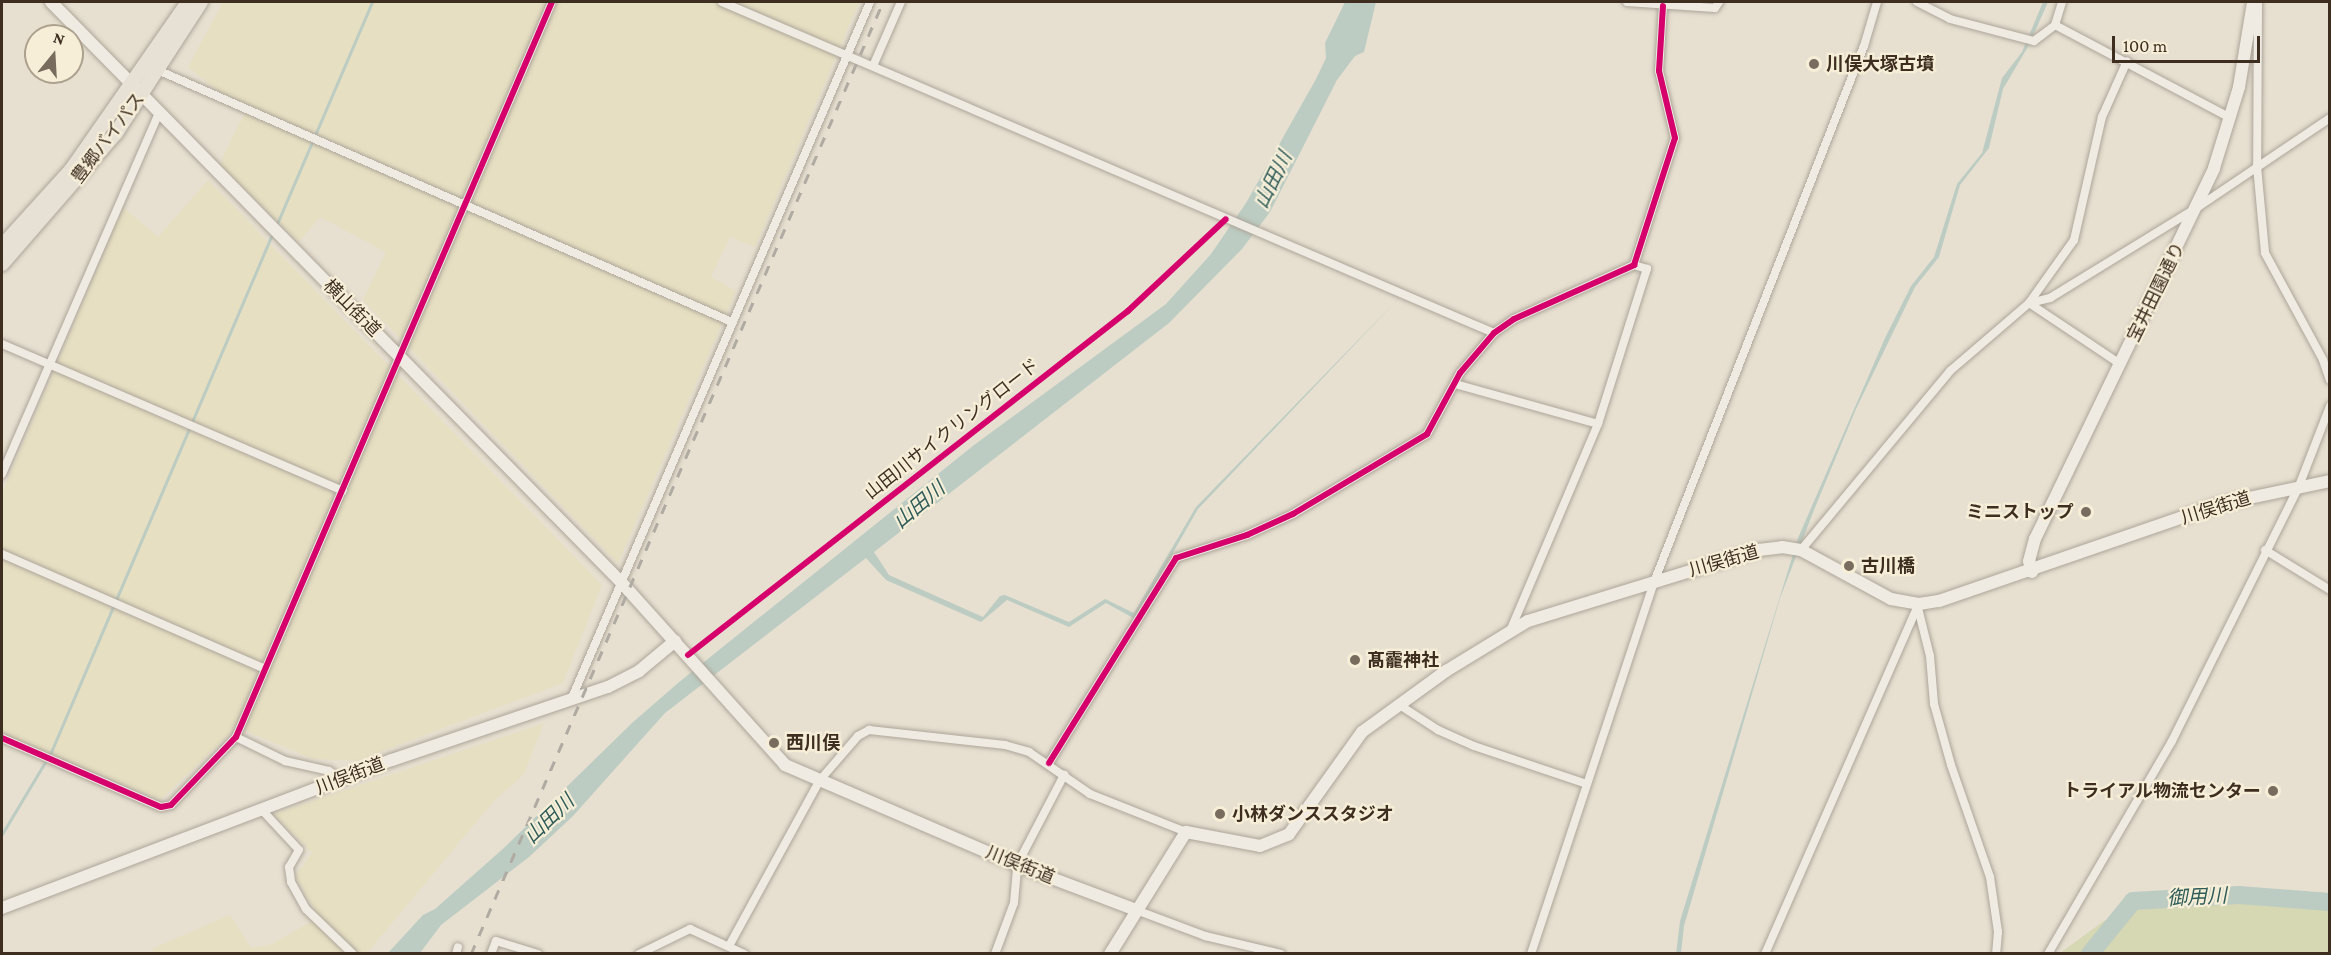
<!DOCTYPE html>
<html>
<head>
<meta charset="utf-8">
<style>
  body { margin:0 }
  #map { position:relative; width:2331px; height:955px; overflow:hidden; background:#e7e0d1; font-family:"Crimson Pro","Noto Sans JP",serif }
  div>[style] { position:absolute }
  .farmland>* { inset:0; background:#e6dfc2 }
  .green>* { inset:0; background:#d6d7b3 }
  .water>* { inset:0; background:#bcccc2 }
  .stream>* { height:3px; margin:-1.5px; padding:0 1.5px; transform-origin:1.5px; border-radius:1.5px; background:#bcccc2 }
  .river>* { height:18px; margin:-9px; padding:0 9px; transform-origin:9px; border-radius:9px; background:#bcccc2 }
  .roads { filter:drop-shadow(0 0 2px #ada599) drop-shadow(0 0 2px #ada599) }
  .street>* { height:8px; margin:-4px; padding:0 4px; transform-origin:4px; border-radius:4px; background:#efebe3 }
  .secondary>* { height:12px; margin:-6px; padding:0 6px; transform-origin:6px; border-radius:6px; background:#efebe3 }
  .primary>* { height:14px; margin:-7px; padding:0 7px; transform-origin:7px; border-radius:7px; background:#e6e1d4 }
  .rail>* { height:3px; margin-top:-1.5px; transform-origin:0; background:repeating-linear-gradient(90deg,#afaaa2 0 10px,transparent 0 20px) }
  .cycleway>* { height:6px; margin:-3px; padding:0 3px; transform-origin:3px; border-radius:3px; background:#d6006c }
  .dots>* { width:16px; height:16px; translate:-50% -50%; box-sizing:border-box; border:3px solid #f7eed8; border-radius:50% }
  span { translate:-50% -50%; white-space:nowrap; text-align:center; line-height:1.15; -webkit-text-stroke:4.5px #f7eed8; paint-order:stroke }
  .poi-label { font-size:18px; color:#3d2e20; font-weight:700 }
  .left { translate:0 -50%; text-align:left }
  .right { translate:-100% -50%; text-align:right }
  .street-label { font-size:18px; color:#3d2e20 }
  .water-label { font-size:20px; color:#2f5d5a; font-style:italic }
  .frame { position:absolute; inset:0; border:3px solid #3d2e20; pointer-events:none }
  .north { position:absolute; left:24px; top:24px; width:60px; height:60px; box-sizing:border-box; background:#f7eed8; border:2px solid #ada18e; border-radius:50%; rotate:18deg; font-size:16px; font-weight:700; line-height:24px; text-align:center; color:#3d2e20 }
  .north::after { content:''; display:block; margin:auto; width:21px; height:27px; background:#786c5e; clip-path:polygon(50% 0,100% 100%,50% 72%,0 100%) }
  .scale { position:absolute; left:2112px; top:36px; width:148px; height:27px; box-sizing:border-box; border:3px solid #3d2e20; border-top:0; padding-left:8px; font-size:18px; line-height:21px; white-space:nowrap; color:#3d2e20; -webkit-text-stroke:4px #f7eed8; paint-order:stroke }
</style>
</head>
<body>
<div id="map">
  <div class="farmland">
    <div style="clip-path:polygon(223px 2px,859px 2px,755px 247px,730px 237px,711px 277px,736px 291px,618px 563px,363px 300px,386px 252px,320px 217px,299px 242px,219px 165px,245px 112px,188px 67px)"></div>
    <div style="clip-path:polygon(208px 180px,602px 585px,563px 683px,356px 761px,313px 759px,237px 727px,160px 800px,2px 734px,2px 493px,123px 207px,158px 237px)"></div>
    <div style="clip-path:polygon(544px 723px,524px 774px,494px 801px,367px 953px,156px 954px,151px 949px,230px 915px,251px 948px,270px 945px,319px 917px,295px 876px,312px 853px,274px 814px)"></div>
  </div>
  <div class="green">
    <div style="clip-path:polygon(2195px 886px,2329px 893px,2329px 953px,2060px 953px,2104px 921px,2144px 899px)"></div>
  </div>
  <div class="water">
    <div style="clip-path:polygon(1345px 2px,1376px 2px,1364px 52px,1355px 56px,1337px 80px,1270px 212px,1242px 249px,1169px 323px,874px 552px,889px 575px,983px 617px,1000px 596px,1005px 595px,1069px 622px,1105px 599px,1134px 613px,1196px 507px,1399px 298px,1198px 509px,1135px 619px,1106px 603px,1069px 627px,1007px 600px,981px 622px,886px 580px,866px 558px,665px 713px,573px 816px,529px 857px,441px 925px,420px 953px,387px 954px,423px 915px,435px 909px,505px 847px,632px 723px,678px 683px,974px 445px,1166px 304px,1211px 254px,1246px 203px,1316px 79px,1326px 58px,1325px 43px)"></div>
    <div style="clip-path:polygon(2043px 2px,2048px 2px,2029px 45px,2003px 89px,1989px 148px,1960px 185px,1939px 257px,1915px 287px,1856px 409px,1814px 510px,1780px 598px,1684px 926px,1681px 953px,1676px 954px,1680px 921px,1798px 538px,1885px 338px,1911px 286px,1934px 257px,1957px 184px,1982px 153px,2002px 78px,2022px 52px)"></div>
  </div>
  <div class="stream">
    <div style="left:276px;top:226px;width:244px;rotate:-66.8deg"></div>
    <div style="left:2px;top:834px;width:96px;rotate:-59.1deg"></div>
    <div style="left:51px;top:752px;width:565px;rotate:-66.88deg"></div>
  </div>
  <div class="river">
    <div style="left:2090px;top:954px;width:68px;rotate:-50.9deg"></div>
    <div style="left:2133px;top:901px;width:106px;rotate:-3.2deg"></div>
    <div style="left:2239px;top:895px;width:91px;rotate:4.4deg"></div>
  </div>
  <div class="roads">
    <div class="street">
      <div style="left:722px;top:2px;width:840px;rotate:23.21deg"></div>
      <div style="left:1627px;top:2px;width:88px;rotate:3.9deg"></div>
      <div style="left:1715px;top:8px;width:7px;rotate:-56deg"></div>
      <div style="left:1917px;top:2px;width:37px;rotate:27deg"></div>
      <div style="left:1950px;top:19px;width:87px;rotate:14.7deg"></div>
      <div style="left:2034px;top:41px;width:26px;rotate:-37deg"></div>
      <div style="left:2055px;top:25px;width:199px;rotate:27.9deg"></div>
      <div style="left:2258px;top:2px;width:164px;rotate:90.3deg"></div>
      <div style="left:2257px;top:166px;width:87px;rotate:84.7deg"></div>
      <div style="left:2265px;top:253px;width:122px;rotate:61.5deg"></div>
      <div style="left:2323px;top:360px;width:21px;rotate:71deg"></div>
      <div style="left:2055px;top:25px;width:24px;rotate:-73deg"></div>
      <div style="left:873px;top:66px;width:70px;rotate:-66.4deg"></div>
      <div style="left:153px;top:68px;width:632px;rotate:23.69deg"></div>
      <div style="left:2029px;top:303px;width:110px;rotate:33.8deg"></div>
      <div style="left:2030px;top:303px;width:21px;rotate:-14deg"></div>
      <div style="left:2050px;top:298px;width:174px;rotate:-31.6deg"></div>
      <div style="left:2198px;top:207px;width:159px;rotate:-34deg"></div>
      <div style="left:2px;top:344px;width:371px;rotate:23.3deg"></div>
      <div style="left:1455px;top:384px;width:148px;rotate:15.6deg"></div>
      <div style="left:2px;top:474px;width:394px;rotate:-66.5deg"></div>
      <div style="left:1801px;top:550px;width:233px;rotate:-50.2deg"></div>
      <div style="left:1950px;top:371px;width:104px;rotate:-40.7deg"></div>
      <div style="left:2029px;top:303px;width:77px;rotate:-54.5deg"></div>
      <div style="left:2074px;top:240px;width:126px;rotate:-77.2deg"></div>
      <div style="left:2102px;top:117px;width:61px;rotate:-65.9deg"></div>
      <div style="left:2265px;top:550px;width:76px;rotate:31.6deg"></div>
      <div style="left:2px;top:554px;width:287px;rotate:23.6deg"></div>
      <div style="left:1918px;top:608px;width:49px;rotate:76deg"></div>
      <div style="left:1930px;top:656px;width:48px;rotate:85.2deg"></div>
      <div style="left:1934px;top:704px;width:63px;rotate:74.4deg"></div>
      <div style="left:1951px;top:765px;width:119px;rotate:70.8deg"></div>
      <div style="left:1990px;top:877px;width:56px;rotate:81.7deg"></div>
      <div style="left:1998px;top:932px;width:22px;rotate:95deg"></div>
      <div style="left:1511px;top:629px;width:223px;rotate:-67deg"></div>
      <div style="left:1598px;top:424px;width:163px;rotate:-72.5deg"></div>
      <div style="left:1647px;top:269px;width:14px;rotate:-163deg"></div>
      <div style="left:571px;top:700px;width:759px;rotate:-66.81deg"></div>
      <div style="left:1398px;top:704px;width:48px;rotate:33deg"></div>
      <div style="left:1438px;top:730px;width:39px;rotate:24deg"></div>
      <div style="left:1474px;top:746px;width:119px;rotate:18.6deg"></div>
      <div style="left:236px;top:737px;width:55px;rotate:26.1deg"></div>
      <div style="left:285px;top:761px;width:45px;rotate:12.8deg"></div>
      <div style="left:329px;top:771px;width:15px;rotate:37deg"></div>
      <div style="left:2px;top:738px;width:173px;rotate:23.5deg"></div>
      <div style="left:161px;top:807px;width:10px;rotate:-11deg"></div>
      <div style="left:171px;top:805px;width:94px;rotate:-46.3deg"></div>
      <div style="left:236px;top:737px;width:800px;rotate:-66.74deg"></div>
      <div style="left:1049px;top:763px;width:241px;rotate:-58.2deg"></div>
      <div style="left:1176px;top:558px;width:75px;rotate:-17.9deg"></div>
      <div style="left:1247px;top:535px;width:51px;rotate:-24.5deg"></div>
      <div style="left:1293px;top:514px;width:156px;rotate:-30.8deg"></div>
      <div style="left:1427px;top:434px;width:69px;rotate:-61.6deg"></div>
      <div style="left:1460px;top:373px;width:52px;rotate:-49.6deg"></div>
      <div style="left:1494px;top:333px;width:24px;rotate:-35deg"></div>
      <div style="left:1514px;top:319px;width:132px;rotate:-24.2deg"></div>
      <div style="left:1634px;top:265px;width:133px;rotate:-72.1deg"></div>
      <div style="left:1675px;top:138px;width:69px;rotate:-103.4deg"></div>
      <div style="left:1659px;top:71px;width:65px;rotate:-86.5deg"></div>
      <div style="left:262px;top:810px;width:54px;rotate:47.2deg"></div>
      <div style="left:299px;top:850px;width:20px;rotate:120deg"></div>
      <div style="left:289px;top:867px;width:15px;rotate:82deg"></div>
      <div style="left:291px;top:882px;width:31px;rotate:61deg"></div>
      <div style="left:306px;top:909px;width:65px;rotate:43.8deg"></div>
      <div style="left:1136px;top:910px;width:74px;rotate:20.6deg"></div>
      <div style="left:1205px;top:936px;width:78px;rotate:13.3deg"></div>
      <div style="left:729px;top:946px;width:189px;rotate:-61.3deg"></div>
      <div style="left:820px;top:780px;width:58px;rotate:-49.2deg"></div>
      <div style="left:858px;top:736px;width:13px;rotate:-29deg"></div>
      <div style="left:869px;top:730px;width:137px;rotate:6.3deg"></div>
      <div style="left:1005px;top:745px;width:25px;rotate:16deg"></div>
      <div style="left:1029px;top:752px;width:74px;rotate:34.5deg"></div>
      <div style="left:1090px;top:794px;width:103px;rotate:21.6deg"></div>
      <div style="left:456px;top:954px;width:7px;rotate:-74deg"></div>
      <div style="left:491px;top:954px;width:14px;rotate:-69deg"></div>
      <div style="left:496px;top:941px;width:44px;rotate:17.2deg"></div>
      <div style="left:639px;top:954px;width:57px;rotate:-26.1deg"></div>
      <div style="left:690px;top:929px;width:60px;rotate:24.8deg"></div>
      <div style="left:995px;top:954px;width:54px;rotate:-69.6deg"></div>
      <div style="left:1014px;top:903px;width:38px;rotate:-85deg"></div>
      <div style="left:1017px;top:865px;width:102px;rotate:-62.4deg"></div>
      <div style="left:1531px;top:954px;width:392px;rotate:-71.7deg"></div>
      <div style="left:1654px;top:582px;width:576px;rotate:-68.61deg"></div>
      <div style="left:1864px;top:46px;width:46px;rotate:-73.5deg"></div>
      <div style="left:1765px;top:954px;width:382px;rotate:-66.3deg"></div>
      <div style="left:2048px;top:954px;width:246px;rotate:-59.8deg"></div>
      <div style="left:2172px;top:741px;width:285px;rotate:-63.5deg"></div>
      <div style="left:2299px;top:486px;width:86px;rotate:-68.8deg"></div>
    </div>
    <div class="secondary">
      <div style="left:51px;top:2px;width:813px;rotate:45.5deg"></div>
      <div style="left:621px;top:582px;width:246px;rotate:48.1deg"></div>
      <div style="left:785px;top:765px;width:253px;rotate:23.3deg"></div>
      <div style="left:1017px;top:865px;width:127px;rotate:20.7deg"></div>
      <div style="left:2032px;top:572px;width:11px;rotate:-105deg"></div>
      <div style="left:2029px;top:561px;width:23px;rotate:-75deg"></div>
      <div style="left:2035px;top:539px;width:412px;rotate:-64.2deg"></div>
      <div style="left:2214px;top:168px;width:85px;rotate:-72.8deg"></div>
      <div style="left:2239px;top:87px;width:86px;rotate:-80.6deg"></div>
      <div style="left:2px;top:908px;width:417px;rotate:-20.8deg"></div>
      <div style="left:392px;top:760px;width:228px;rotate:-18.7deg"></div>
      <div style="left:608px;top:687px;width:35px;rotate:-27deg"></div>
      <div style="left:639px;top:671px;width:47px;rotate:-39.8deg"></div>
      <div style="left:1110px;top:954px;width:144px;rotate:-58.1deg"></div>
      <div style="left:1186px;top:832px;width:75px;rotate:10.7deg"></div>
      <div style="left:1260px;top:846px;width:31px;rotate:-22deg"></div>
      <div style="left:1289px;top:834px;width:125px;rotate:-54.4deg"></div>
      <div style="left:1362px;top:732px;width:104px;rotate:-36deg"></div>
      <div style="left:1446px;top:671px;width:96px;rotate:-31.4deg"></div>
      <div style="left:1528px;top:621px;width:242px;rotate:-17.1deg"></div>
      <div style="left:1759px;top:550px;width:23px;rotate:-7deg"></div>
      <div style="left:1782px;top:547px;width:19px;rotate:9deg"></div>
      <div style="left:1801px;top:550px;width:102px;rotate:28.6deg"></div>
      <div style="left:1891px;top:599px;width:28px;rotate:10deg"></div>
      <div style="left:1919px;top:604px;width:20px;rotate:-9deg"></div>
      <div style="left:1939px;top:601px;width:298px;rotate:-19deg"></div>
      <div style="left:2221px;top:504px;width:111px;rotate:-11.9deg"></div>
    </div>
    <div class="primary">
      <div style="left:2px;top:246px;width:103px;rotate:-47.8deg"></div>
      <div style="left:71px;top:170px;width:205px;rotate:-55.1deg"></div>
      <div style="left:2px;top:264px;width:174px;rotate:-49deg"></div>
      <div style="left:116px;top:133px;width:156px;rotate:-57deg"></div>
    </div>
  </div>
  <div class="rail">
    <div style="left:471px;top:954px;width:1037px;rotate:-66.6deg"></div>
  </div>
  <div class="cycleway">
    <div style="left:688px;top:655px;width:559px;rotate:-38.02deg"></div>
    <div style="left:1128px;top:311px;width:134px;rotate:-43.2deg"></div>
    <div style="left:2px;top:738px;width:173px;rotate:23.5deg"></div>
    <div style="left:161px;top:807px;width:10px;rotate:-11deg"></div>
    <div style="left:171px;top:805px;width:94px;rotate:-46.3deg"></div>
    <div style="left:236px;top:737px;width:800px;rotate:-66.74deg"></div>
    <div style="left:1049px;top:763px;width:241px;rotate:-58.2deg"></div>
    <div style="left:1176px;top:558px;width:75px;rotate:-17.9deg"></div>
    <div style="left:1247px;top:535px;width:51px;rotate:-24.5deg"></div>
    <div style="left:1293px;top:514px;width:156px;rotate:-30.8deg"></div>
    <div style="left:1427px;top:434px;width:69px;rotate:-61.6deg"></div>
    <div style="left:1460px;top:373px;width:52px;rotate:-49.6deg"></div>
    <div style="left:1494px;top:333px;width:24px;rotate:-35deg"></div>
    <div style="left:1514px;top:319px;width:132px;rotate:-24.2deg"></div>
    <div style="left:1634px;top:265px;width:133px;rotate:-72.1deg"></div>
    <div style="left:1675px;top:138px;width:69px;rotate:-103.4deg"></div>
    <div style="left:1659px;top:71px;width:65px;rotate:-86.5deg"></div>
  </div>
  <div class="dots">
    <div style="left:1814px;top:64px;background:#786c5e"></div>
    <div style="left:2086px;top:512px;background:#786c5e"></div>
    <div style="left:1849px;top:566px;background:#786c5e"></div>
    <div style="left:1355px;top:660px;background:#786c5e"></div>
    <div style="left:774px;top:743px;background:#786c5e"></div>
    <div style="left:2273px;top:791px;background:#786c5e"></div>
    <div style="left:1220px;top:814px;background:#786c5e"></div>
  </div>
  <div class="poi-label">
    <span class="left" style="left:1826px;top:64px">川俣大塚古墳</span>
    <span class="right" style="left:2074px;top:512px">ミニストップ</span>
    <span class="left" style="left:1861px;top:566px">古川橋</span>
    <span class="left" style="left:1367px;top:660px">髙靇神社</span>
    <span class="left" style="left:786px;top:743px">西川俣</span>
    <span class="right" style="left:2261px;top:791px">トライアル物流センター</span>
    <span class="left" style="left:1232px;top:814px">小林ダンススタジオ</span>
  </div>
  <div class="street-label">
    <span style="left:108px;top:138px;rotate:-53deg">豊郷バイパス</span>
    <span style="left:2156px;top:292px;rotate:-64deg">宝井田園通り</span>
    <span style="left:352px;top:308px;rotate:45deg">横山街道</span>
    <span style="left:952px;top:429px;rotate:-38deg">山田川サイクリングロード</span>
    <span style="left:2216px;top:508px;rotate:-17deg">川俣街道</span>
    <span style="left:1724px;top:561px;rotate:-16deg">川俣街道</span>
    <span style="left:350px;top:776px;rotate:-21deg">川俣街道</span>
    <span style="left:1020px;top:865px;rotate:22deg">川俣街道</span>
  </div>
  <div class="water-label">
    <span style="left:1273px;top:180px;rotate:-64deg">山田川</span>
    <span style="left:919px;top:505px;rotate:-40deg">山田川</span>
    <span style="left:549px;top:819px;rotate:-44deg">山田川</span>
    <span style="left:2197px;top:897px;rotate:-3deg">御用川</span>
  </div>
  <div class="frame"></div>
  <div class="north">N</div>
  <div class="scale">100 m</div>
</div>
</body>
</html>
